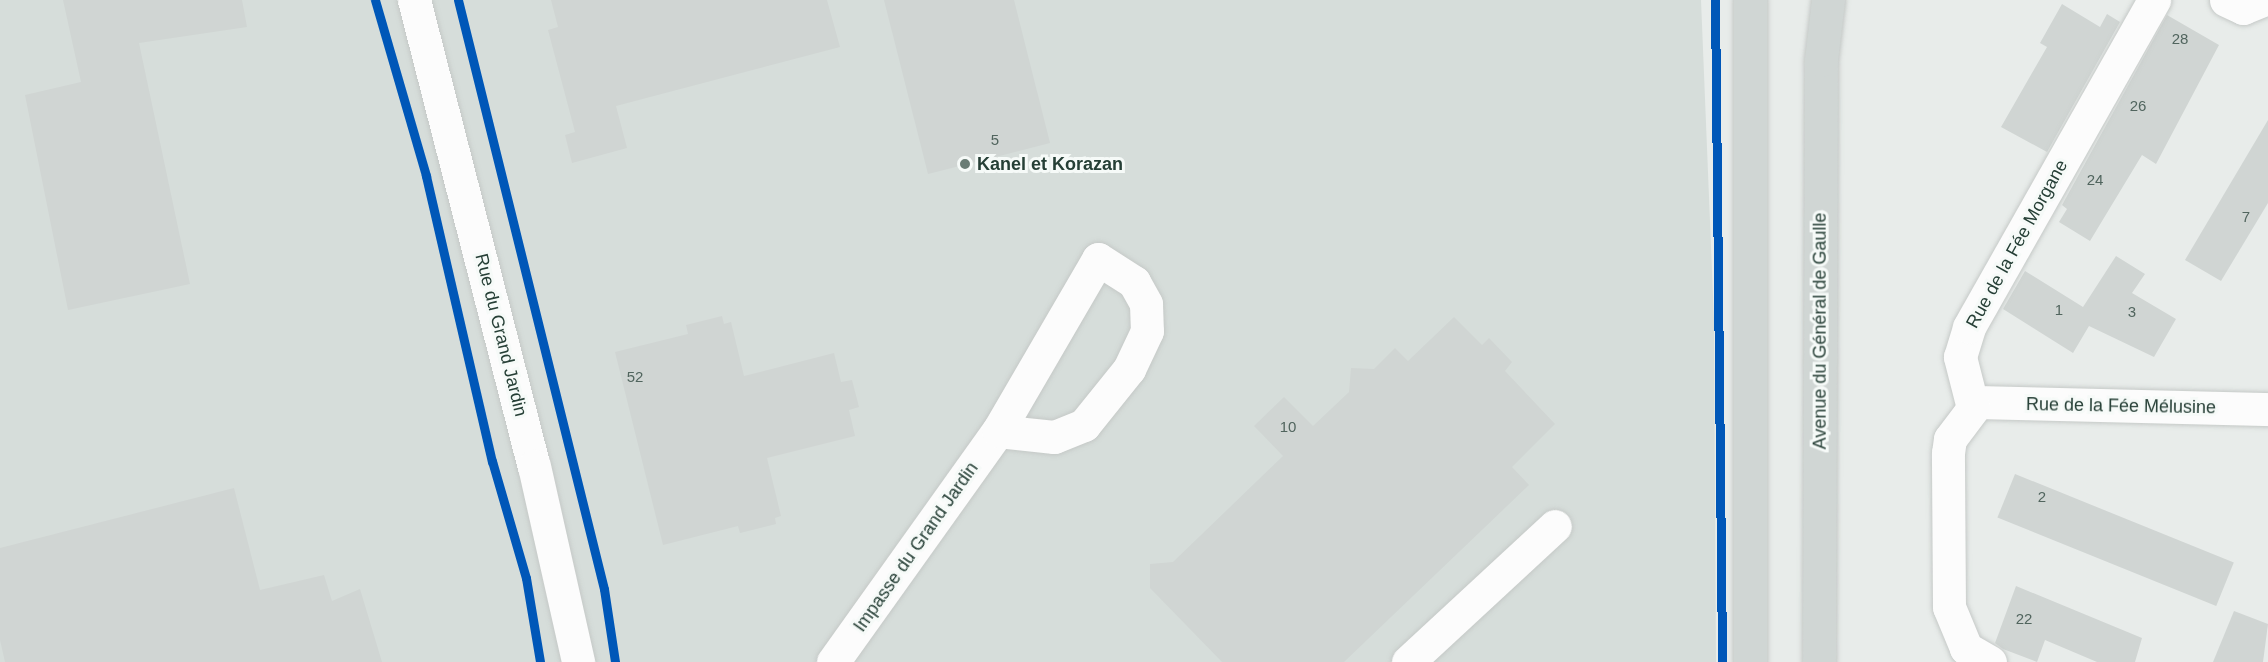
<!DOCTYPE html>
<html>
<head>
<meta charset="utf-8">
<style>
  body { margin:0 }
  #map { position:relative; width:2268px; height:662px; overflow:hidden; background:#e8ecea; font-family:Arial,sans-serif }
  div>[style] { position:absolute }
  .built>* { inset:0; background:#d6ddda }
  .building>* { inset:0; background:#d0d5d3; transform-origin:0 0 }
  .roads { filter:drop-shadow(0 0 2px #c5c9c7) drop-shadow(0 0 2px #c5c9c7) }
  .street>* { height:33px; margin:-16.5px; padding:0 16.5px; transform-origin:16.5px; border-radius:16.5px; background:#fcfcfc }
  .secondary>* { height:33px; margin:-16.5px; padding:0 16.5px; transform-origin:16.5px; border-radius:16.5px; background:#fcfcfc }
  .primary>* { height:33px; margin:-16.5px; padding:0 16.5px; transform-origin:16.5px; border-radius:16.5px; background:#d0d6d4 }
  .cycleway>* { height:9px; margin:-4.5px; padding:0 4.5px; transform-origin:4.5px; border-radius:4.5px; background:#0057b8 }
  .dots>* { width:16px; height:16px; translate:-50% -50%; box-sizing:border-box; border:3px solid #f6faf8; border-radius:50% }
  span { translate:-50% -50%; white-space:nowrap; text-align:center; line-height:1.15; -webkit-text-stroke:6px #f6faf8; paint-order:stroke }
  .number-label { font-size:15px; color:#51655e }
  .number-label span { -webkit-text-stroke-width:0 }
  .poi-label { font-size:18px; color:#263f36; font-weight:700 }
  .left { translate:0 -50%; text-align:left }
  .street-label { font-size:18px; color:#263f36 }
</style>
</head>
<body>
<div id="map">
  <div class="built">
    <div style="clip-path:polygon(0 0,1701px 0,1714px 320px,1716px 662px,0 662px)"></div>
  </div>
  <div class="building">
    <div style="clip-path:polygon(63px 0,242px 0,247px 27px,139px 43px,190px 284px,68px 310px,25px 95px,81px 82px)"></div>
    <div style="clip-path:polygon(551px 0,827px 0,840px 47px,616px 106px,627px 148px,572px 163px,565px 135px,575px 132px,548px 30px,558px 27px)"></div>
    <div style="clip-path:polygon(884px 0,1014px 0,1050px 143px,928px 174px)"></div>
    <div style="clip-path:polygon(2062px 4px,2100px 27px,2107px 14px,2120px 22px,2047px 152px,2001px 127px,2047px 47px,2040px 43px)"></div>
    <div style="clip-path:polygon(2167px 15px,2219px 45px,2156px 164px,2142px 155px,2090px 241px,2059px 222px,2067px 209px,2062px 205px)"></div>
    <div style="clip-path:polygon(2268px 120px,2268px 203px,2221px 281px,2185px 260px)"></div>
    <div style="clip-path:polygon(2116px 256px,2145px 274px,2132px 293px,2176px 319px,2154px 357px,2089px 326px,2073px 353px,2003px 309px,2025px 271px,2083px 307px)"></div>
    <div style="clip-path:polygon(722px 316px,724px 324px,731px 322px,744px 376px,834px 353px,841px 382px,852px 380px,859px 407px,849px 410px,855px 436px,767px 458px,781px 516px,775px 518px,776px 524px,740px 533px,738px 526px,663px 545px,615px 352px,688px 334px,686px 325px)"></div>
    <div style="clip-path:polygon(1454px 317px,1482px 345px,1489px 338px,1512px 362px,1505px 371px,1555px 424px,1512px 467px,1529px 485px,1344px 662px,1222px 662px,1150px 588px,1150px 564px,1173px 562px,1283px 456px,1254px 426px,1284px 397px,1313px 426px,1349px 392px,1351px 368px,1374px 369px,1395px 348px,1408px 361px)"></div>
    <div style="left:2015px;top:474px;width:236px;height:47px;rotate:22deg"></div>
    <div style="clip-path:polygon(234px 488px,260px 590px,324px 575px,332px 601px,360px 589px,382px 662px,5px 662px,0 640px,0 548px)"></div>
    <div style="clip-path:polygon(2016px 586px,2142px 638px,2135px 662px,2097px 662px,2045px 640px,2037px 662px,2003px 649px,1995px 643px)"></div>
    <div style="clip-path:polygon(2234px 611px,2268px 624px,2263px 662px,2213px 662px)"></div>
  </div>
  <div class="roads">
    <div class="street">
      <div style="left:2226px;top:0;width:19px;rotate:25deg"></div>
      <div style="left:2243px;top:8px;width:22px;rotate:-22deg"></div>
      <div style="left:1973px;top:402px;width:295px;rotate:1.4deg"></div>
      <div style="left:833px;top:662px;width:284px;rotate:-54.5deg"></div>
      <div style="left:998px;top:431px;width:199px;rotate:-59.8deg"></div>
      <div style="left:1098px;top:259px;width:43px;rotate:32.6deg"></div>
      <div style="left:1134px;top:282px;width:25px;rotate:61deg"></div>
      <div style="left:1146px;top:304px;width:27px;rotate:88deg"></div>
      <div style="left:1147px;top:331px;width:42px;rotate:115.3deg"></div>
      <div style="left:1129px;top:369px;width:72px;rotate:128.8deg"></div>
      <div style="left:1084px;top:425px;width:32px;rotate:158deg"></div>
      <div style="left:1054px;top:437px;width:56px;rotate:-173.9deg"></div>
      <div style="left:1408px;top:662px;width:200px;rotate:-42.8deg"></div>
      <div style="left:1990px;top:662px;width:28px;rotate:-150deg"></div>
      <div style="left:1966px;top:648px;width:44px;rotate:-112.5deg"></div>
      <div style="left:1949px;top:607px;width:154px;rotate:-90.4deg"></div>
      <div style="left:1948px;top:453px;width:14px;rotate:-82deg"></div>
      <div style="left:1950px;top:439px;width:39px;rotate:-53deg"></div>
      <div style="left:1973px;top:408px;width:53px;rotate:-104.3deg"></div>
      <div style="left:1960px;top:357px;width:31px;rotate:-73deg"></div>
      <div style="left:1969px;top:327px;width:376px;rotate:-60.5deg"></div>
    </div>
    <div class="secondary">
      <div style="left:414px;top:0;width:481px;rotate:75.6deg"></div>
      <div style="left:534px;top:466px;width:201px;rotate:77.3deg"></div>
    </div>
    <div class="primary">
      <div style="left:1750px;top:0;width:662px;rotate:90deg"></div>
      <div style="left:1819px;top:662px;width:602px;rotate:-89.81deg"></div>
      <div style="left:1821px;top:60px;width:60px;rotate:-83.3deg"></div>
    </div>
  </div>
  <div class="cycleway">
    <div style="left:375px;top:0;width:183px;rotate:73.8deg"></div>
    <div style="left:426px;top:176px;width:293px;rotate:77deg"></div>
    <div style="left:492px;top:461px;width:122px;rotate:73.8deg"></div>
    <div style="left:526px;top:578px;width:85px;rotate:80.5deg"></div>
    <div style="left:458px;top:0;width:607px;rotate:76.08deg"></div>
    <div style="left:604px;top:589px;width:74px;rotate:81.4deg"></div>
    <div style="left:1715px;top:0;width:662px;rotate:89.39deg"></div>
  </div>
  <div class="dots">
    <div style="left:965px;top:164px;background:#6a7c75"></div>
  </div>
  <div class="number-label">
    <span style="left:2180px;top:39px">28</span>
    <span style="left:2138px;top:106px">26</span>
    <span style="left:995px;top:140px">5</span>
    <span style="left:2095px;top:180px">24</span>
    <span style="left:2246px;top:217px">7</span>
    <span style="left:2059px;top:310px">1</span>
    <span style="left:2132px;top:312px">3</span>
    <span style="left:635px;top:377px">52</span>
    <span style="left:1288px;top:427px">10</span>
    <span style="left:2042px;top:497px">2</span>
    <span style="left:2024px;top:619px">22</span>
  </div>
  <div class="poi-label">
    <span class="left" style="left:977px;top:164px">Kanel et Korazan</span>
  </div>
  <div class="street-label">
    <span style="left:2017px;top:244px;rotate:-61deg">Rue de la Fée Morgane</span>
    <span style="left:1820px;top:331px;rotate:-90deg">Avenue du Général de Gaulle</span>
    <span style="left:501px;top:335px;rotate:76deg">Rue du Grand Jardin</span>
    <span style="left:2121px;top:406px;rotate:1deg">Rue de la Fée Mélusine</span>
    <span style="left:916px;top:547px;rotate:-55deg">Impasse du Grand Jardin</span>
  </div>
</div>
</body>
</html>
